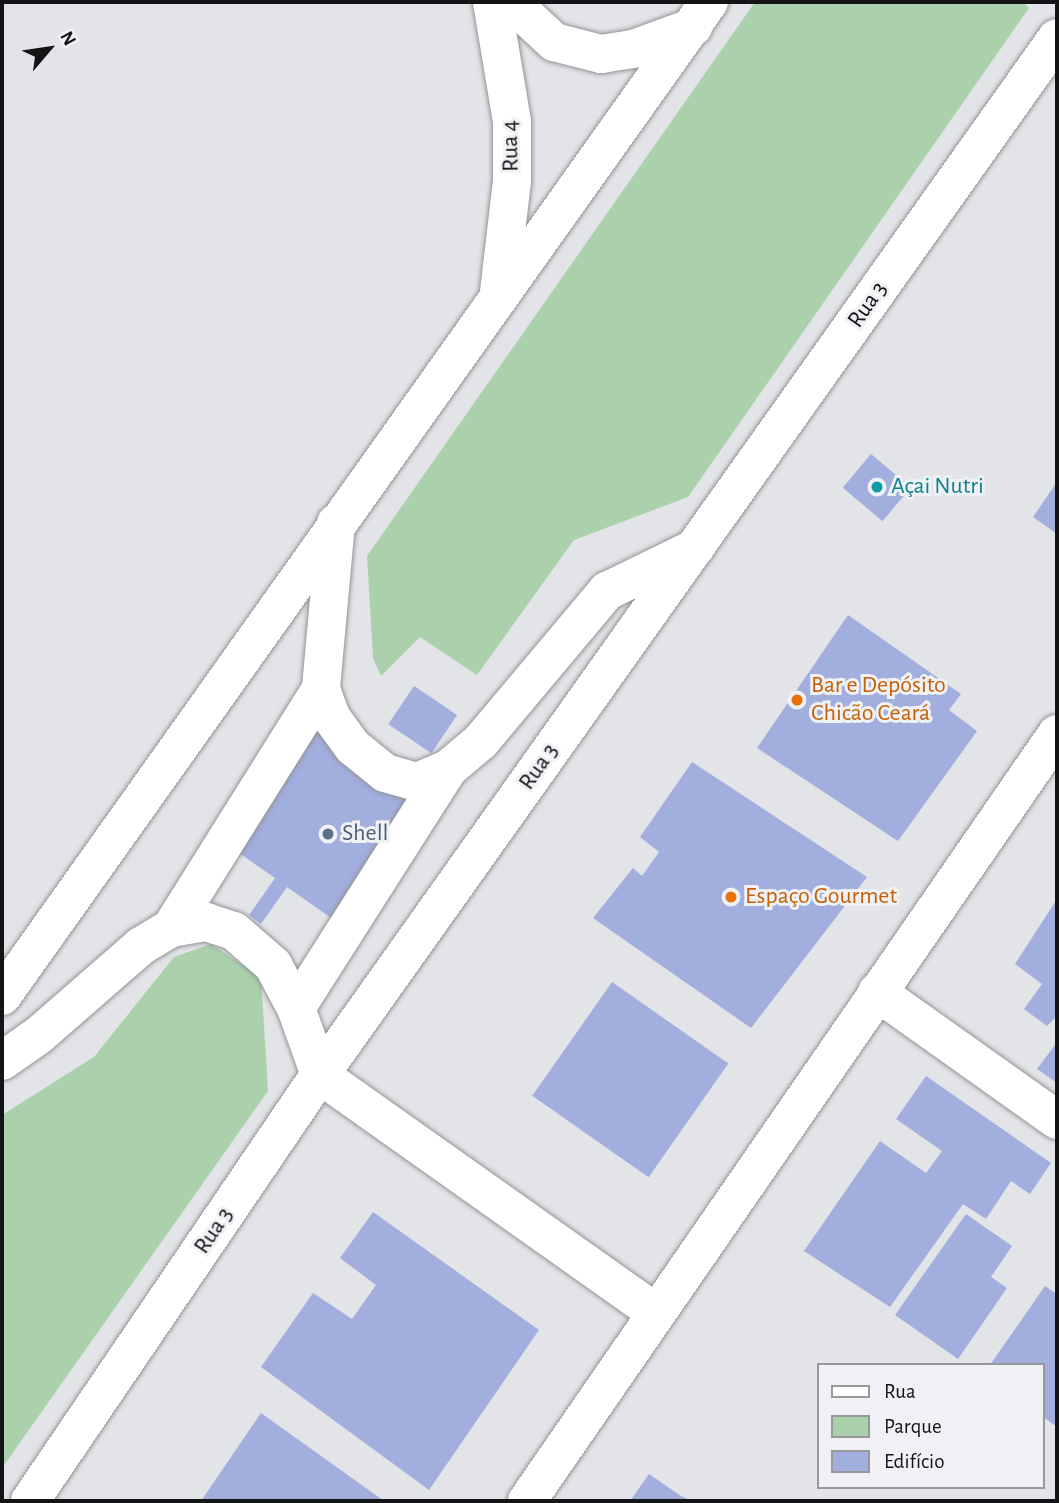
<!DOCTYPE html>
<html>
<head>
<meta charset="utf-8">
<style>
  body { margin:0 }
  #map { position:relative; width:1059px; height:1503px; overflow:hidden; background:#e3e4e7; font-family:"Alegreya Sans",sans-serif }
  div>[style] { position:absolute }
  .green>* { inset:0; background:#aad0ac }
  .building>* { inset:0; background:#a1aede; transform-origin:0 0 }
  .roads { filter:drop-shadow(0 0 2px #939497) drop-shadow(0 0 2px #939497) }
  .minor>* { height:38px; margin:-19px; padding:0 19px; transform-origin:19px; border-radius:19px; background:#fff }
  .major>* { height:38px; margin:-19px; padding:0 19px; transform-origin:19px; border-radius:19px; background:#fff }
  .dots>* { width:19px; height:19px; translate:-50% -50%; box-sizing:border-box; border:4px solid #f0f1f5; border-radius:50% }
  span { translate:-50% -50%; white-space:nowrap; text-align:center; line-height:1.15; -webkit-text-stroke:6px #f0f1f5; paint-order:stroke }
  .street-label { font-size:24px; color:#131415 }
  .culture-label { font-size:24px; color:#0d838f }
  .left { translate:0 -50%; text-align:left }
  .food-label { font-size:24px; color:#c56008 }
  .service-label { font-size:24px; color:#4e5e75 }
  .frame { position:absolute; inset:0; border:4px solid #131415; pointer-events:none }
  .legend { position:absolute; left:817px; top:1363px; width:228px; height:126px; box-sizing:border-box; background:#f0f1f5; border:2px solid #98999b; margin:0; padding:9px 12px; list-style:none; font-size:21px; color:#131415 }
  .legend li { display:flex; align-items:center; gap:14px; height:35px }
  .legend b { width:35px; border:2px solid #98999b }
  .north { position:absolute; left:14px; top:14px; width:70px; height:70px; -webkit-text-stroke:5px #f0f1f5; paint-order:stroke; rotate:61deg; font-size:19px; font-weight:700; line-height:28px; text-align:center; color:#131415 }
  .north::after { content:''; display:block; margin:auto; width:24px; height:32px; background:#131415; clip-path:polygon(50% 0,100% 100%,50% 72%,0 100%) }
</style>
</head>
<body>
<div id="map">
  <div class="green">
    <div style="clip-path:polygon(755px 2px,1023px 2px,1029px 8px,688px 497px,574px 540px,477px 675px,420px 637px,381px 676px,373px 658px,367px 556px)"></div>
    <div style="clip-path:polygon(211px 944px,261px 977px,268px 1091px,2px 1468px,2px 1115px,94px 1057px,174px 957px)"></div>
  </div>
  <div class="building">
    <div style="left:871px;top:454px;width:52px;height:44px;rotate:40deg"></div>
    <div style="clip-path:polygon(1057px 482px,1057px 534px,1033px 517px)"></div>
    <div style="clip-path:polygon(848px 615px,961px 694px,949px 710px,977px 731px,898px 841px,757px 748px)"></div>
    <div style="left:414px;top:686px;width:52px;height:46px;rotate:34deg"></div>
    <div style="clip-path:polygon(307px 714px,431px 801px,344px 927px,287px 887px,261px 924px,249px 915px,275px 878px,219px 839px)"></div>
    <div style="clip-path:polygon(692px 762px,867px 877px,751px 1028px,593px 918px,633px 868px,642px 876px,659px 852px,640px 837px)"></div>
    <div style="clip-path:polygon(1057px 899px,1057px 1016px,1047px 1026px,1024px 1009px,1042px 984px,1015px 964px)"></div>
    <div style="left:612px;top:982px;width:142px;height:139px;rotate:35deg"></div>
    <div style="clip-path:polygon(1055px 1045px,1057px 1046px,1057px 1083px,1037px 1069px)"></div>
    <div style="clip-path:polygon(926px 1076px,1051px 1163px,1030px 1194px,1011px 1181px,986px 1219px,963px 1204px,890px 1307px,804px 1251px,880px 1141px,926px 1173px,942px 1151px,896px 1119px)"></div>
    <div style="clip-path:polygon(373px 1212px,539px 1330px,429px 1490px,261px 1367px,313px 1293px,352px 1319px,376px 1285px,340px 1258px)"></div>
    <div style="clip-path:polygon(966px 1214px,1012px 1246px,991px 1277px,1007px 1288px,958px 1359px,895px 1315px)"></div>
    <div style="clip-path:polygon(1045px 1286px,1057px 1294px,1057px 1427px,1043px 1417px,1043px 1365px,990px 1365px)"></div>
    <div style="clip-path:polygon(261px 1413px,384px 1501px,201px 1501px)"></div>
    <div style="clip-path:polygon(649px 1474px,681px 1496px,691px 1501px,630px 1501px)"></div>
  </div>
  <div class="roads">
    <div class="minor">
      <div style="left:492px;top:2px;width:122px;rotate:80.5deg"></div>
      <div style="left:512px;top:122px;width:59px;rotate:90deg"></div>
      <div style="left:512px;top:181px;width:111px;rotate:96.7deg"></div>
      <div style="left:511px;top:2px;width:59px;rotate:42.9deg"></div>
      <div style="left:554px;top:42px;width:49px;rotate:14.3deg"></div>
      <div style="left:601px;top:54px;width:32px;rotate:-9deg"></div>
      <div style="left:633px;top:49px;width:64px;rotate:-20.1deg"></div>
      <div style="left:336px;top:523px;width:167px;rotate:95.2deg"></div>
      <div style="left:321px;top:689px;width:30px;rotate:70deg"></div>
      <div style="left:331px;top:717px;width:37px;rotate:54deg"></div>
      <div style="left:353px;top:747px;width:41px;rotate:39.1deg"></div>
      <div style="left:385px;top:773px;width:33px;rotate:16deg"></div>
      <div style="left:417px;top:782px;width:34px;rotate:-23deg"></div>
      <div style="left:448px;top:769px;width:43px;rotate:-40.3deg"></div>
      <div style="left:481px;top:741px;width:196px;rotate:-50deg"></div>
      <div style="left:607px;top:591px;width:98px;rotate:-26deg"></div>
      <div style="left:171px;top:928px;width:282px;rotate:-57.9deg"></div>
      <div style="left:877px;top:992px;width:221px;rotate:35.4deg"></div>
      <div style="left:296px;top:1008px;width:283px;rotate:-57.5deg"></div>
      <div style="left:2px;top:1061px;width:45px;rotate:-35.1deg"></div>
      <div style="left:39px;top:1035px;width:135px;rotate:-41.1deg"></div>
      <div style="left:141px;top:946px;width:35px;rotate:-31deg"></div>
      <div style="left:171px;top:928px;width:36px;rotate:-10deg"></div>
      <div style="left:206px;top:922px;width:29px;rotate:18deg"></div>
      <div style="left:234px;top:931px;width:52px;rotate:41.1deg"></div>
      <div style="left:273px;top:965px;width:49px;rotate:61.9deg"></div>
      <div style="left:296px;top:1008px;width:71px;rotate:70.3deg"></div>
      <div style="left:320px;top:1075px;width:412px;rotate:35.3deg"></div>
      <div style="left:527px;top:1501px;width:932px;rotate:-55.36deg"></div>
    </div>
    <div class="major">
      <div style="left:2px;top:996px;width:1220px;rotate:-54.58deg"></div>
      <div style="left:30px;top:1501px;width:498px;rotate:-55.8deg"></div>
      <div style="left:310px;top:1089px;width:1289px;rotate:-54.6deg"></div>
    </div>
  </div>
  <div class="dots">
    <div style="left:877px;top:487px;background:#0f9aa8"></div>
    <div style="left:797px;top:700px;background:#e8710a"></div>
    <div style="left:328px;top:834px;background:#5c6f8a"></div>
    <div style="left:731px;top:897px;background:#e8710a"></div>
  </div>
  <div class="street-label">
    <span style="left:511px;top:146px;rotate:-91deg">Rua 4</span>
    <span style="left:868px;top:305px;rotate:-55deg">Rua 3</span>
    <span style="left:539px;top:767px;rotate:-55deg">Rua 3</span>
    <span style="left:214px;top:1231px;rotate:-56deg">Rua 3</span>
  </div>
  <div class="culture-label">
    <span class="left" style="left:891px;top:487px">Açai Nutri</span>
  </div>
  <div class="food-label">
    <span class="left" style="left:811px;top:700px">Bar e Depósito<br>Chicão Ceará</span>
    <span class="left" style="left:745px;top:897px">Espaço Gourmet</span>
  </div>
  <div class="service-label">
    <span class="left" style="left:342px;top:834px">Shell</span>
  </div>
  <div class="frame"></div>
  <ul class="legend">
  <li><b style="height:9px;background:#fff"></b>Rua</li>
  <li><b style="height:19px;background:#aad0ac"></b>Parque</li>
  <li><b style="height:19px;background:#a1aede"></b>Edifício</li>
  </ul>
  <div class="north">N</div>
</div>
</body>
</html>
